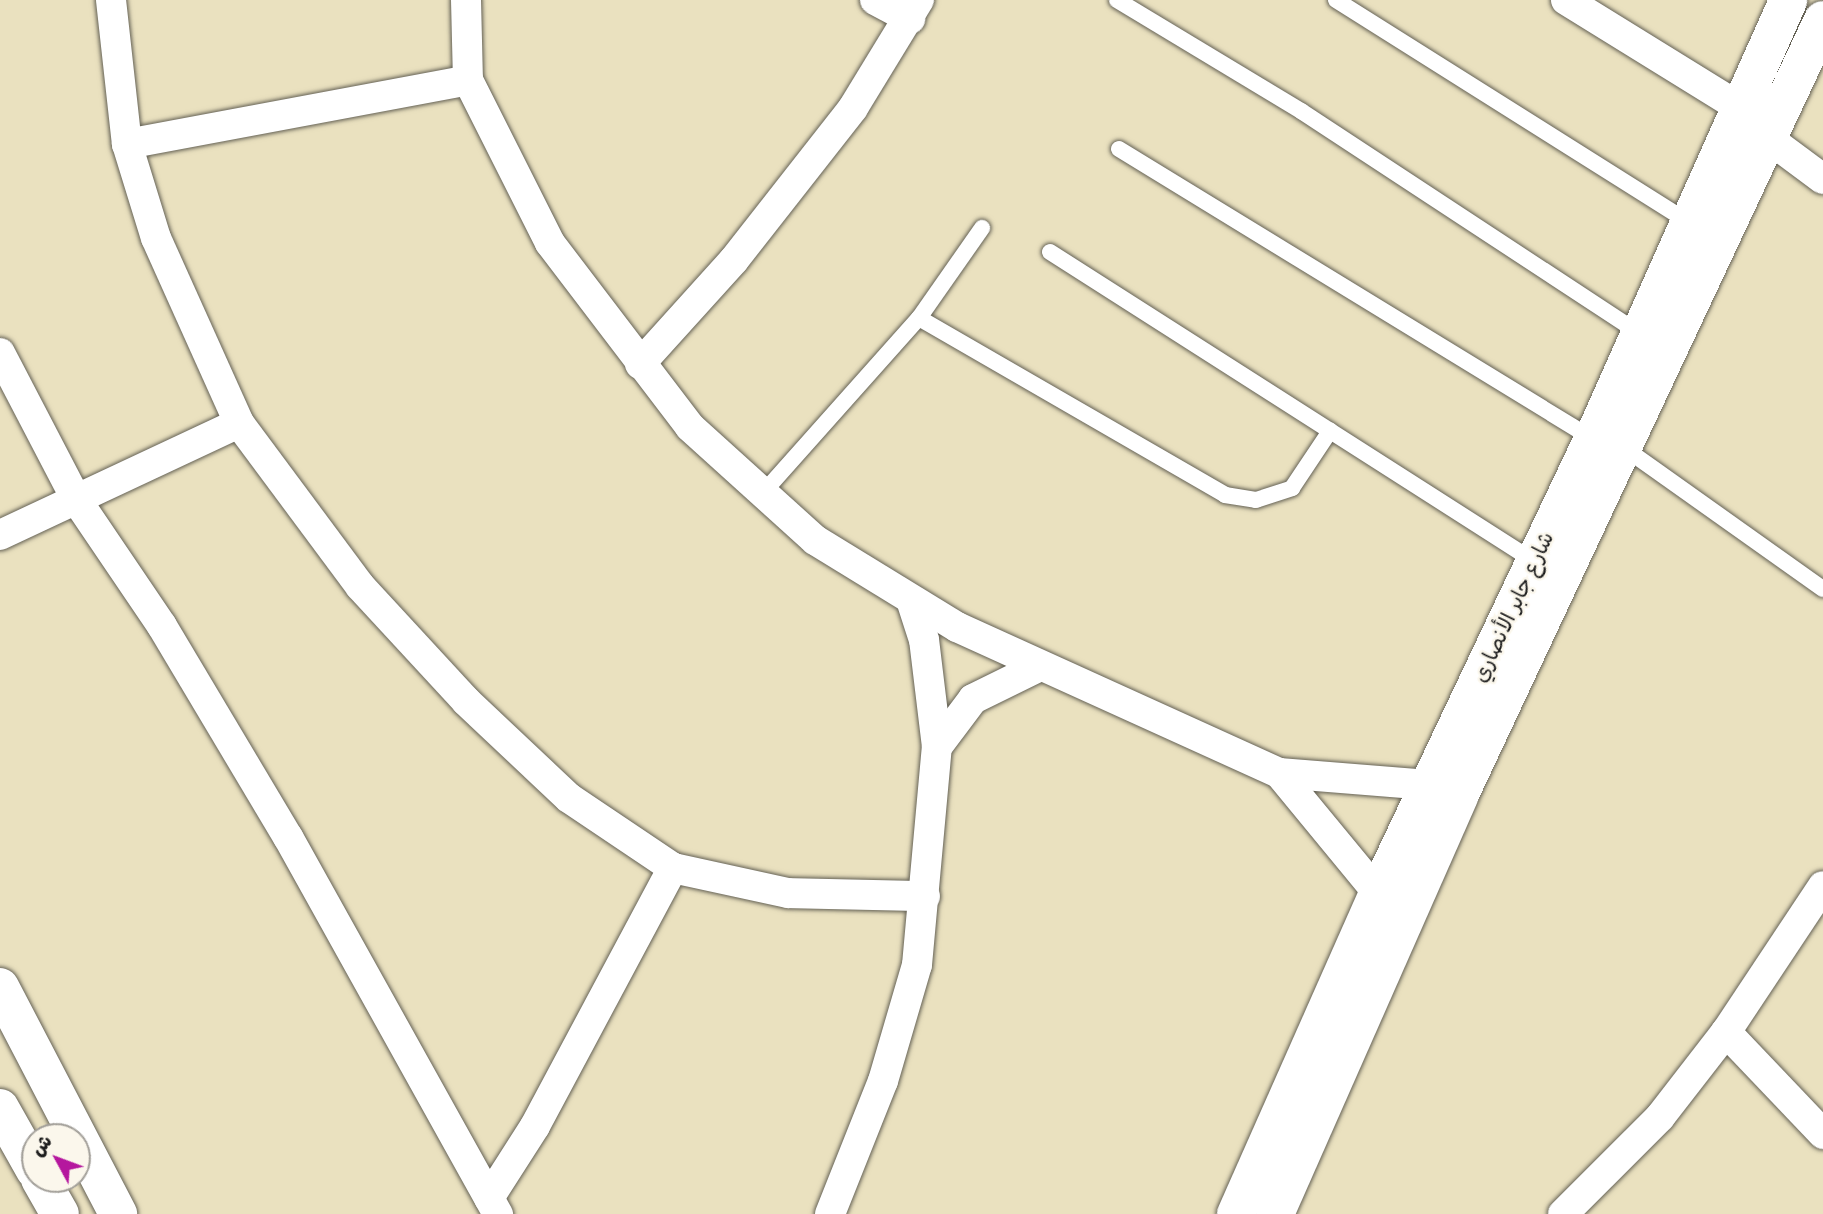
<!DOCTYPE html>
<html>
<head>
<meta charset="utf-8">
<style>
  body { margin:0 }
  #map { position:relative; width:1823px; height:1214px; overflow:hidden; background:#eae1bf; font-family:Itim,"Playpen Sans Arabic",sans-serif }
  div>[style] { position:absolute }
  .roads { filter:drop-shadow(0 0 2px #646155) drop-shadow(0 0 2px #646155) }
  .lane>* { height:16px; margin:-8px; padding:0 8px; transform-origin:8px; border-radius:8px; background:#fff }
  .street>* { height:30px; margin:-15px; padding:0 15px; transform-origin:15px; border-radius:15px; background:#fff }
  .primary>* { height:38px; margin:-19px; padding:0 19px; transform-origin:19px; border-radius:19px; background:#fff }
  .highway>* { height:38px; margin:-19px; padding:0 19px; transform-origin:19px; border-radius:19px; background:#fff }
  span { translate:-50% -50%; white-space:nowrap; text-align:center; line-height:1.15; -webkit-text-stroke:5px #fbf7ec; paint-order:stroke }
  .street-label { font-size:21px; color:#1c1c1c }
  .north { position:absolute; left:21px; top:1123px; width:70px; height:70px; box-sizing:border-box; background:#fbf7ec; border:2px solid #a29f99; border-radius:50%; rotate:311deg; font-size:19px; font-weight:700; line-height:28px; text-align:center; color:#1c1c1c }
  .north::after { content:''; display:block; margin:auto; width:24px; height:32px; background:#b5179e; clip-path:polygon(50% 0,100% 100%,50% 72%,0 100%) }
</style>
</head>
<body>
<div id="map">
  <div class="roads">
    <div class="lane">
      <div style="left:1117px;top:0;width:215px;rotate:31.1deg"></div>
      <div style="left:1301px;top:111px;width:406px;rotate:33.3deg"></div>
      <div style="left:1336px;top:0;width:417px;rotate:32.2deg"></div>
      <div style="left:1119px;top:149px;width:556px;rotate:31.46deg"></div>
      <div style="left:1050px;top:252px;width:574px;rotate:32.56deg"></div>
      <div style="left:919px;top:318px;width:354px;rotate:30deg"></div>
      <div style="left:1225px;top:495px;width:31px;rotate:9deg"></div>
      <div style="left:1256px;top:500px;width:38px;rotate:-18deg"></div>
      <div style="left:1292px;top:488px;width:69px;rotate:-56.3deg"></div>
      <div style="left:1623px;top:447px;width:245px;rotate:35.4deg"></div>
      <div style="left:762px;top:494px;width:236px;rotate:-48.3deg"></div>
      <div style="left:919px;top:318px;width:110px;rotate:-55deg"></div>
    </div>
    <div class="street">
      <div style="left:111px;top:0;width:145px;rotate:83.7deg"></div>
      <div style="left:127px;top:144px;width:98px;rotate:72.9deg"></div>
      <div style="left:156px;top:238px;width:203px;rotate:65.8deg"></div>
      <div style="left:239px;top:423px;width:203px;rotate:53.4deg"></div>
      <div style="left:360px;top:586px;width:156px;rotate:47.3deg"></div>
      <div style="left:466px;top:701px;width:141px;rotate:43.3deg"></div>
      <div style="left:569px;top:798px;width:125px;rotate:33.9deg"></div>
      <div style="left:673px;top:868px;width:118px;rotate:12.3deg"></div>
      <div style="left:788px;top:893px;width:137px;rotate:1.3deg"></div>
      <div style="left:466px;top:0;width:80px;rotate:88.6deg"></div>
      <div style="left:468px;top:80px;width:182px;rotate:63.3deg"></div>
      <div style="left:550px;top:243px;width:231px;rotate:52.7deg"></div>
      <div style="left:690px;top:427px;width:169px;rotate:42.1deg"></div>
      <div style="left:815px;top:540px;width:167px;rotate:31.5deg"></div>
      <div style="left:957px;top:627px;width:354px;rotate:24.4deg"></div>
      <div style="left:1279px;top:773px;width:150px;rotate:4.6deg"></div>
      <div style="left:1429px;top:785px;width:21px;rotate:19deg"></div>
      <div style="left:875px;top:0;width:40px;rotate:28deg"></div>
      <div style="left:1566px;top:0;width:203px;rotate:31.7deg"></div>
      <div style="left:1765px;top:136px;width:72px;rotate:36.6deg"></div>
      <div style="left:127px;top:144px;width:347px;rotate:-10.6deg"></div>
      <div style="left:0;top:353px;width:165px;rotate:62.5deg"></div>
      <div style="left:76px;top:499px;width:153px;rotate:55.9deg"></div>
      <div style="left:162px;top:626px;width:246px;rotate:59.2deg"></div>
      <div style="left:288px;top:837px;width:432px;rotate:60.9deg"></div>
      <div style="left:640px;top:364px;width:140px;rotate:-47.9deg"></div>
      <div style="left:734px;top:260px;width:193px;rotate:-51.9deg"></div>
      <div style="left:853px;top:108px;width:127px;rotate:-58.6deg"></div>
      <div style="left:0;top:535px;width:264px;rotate:-25.1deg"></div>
      <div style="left:937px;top:747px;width:60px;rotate:-53.1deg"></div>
      <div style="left:973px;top:699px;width:72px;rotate:-26.2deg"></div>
      <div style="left:1279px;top:773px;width:156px;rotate:50.5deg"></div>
      <div style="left:1378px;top:893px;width:20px;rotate:24deg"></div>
      <div style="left:1726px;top:1032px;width:141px;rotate:46.4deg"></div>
      <div style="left:489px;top:1198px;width:85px;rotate:-57.4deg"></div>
      <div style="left:535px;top:1126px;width:293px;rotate:-61.9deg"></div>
      <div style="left:830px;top:1214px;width:143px;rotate:-68.3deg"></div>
      <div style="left:883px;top:1081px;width:121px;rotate:-73.7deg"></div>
      <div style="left:917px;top:965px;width:219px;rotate:-84.8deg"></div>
      <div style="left:937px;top:747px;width:108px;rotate:-96.9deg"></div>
      <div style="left:924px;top:640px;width:40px;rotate:-108deg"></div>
      <div style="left:1563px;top:1214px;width:137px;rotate:-45deg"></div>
      <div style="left:1660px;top:1117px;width:108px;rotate:-52.2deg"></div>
      <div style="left:1726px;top:1032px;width:175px;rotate:-56.4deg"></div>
    </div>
    <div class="primary">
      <div style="left:1236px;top:1214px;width:351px;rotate:-66.1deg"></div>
      <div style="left:1378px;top:893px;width:502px;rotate:-64.66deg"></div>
      <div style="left:1593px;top:439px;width:480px;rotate:-66deg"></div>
      <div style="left:1275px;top:1214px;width:457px;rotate:-66.2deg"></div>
      <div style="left:1459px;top:796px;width:857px;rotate:-64.87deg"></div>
    </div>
    <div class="highway">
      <div style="left:0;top:987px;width:256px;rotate:62.5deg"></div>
      <div style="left:0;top:1108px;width:71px;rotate:60.6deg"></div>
      <div style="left:40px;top:1179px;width:40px;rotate:60.3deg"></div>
    </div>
  </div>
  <div class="street-label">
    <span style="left:1513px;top:607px;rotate:-65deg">شارع جابر الأنصاري</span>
  </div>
  <div class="north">ش</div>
</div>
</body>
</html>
